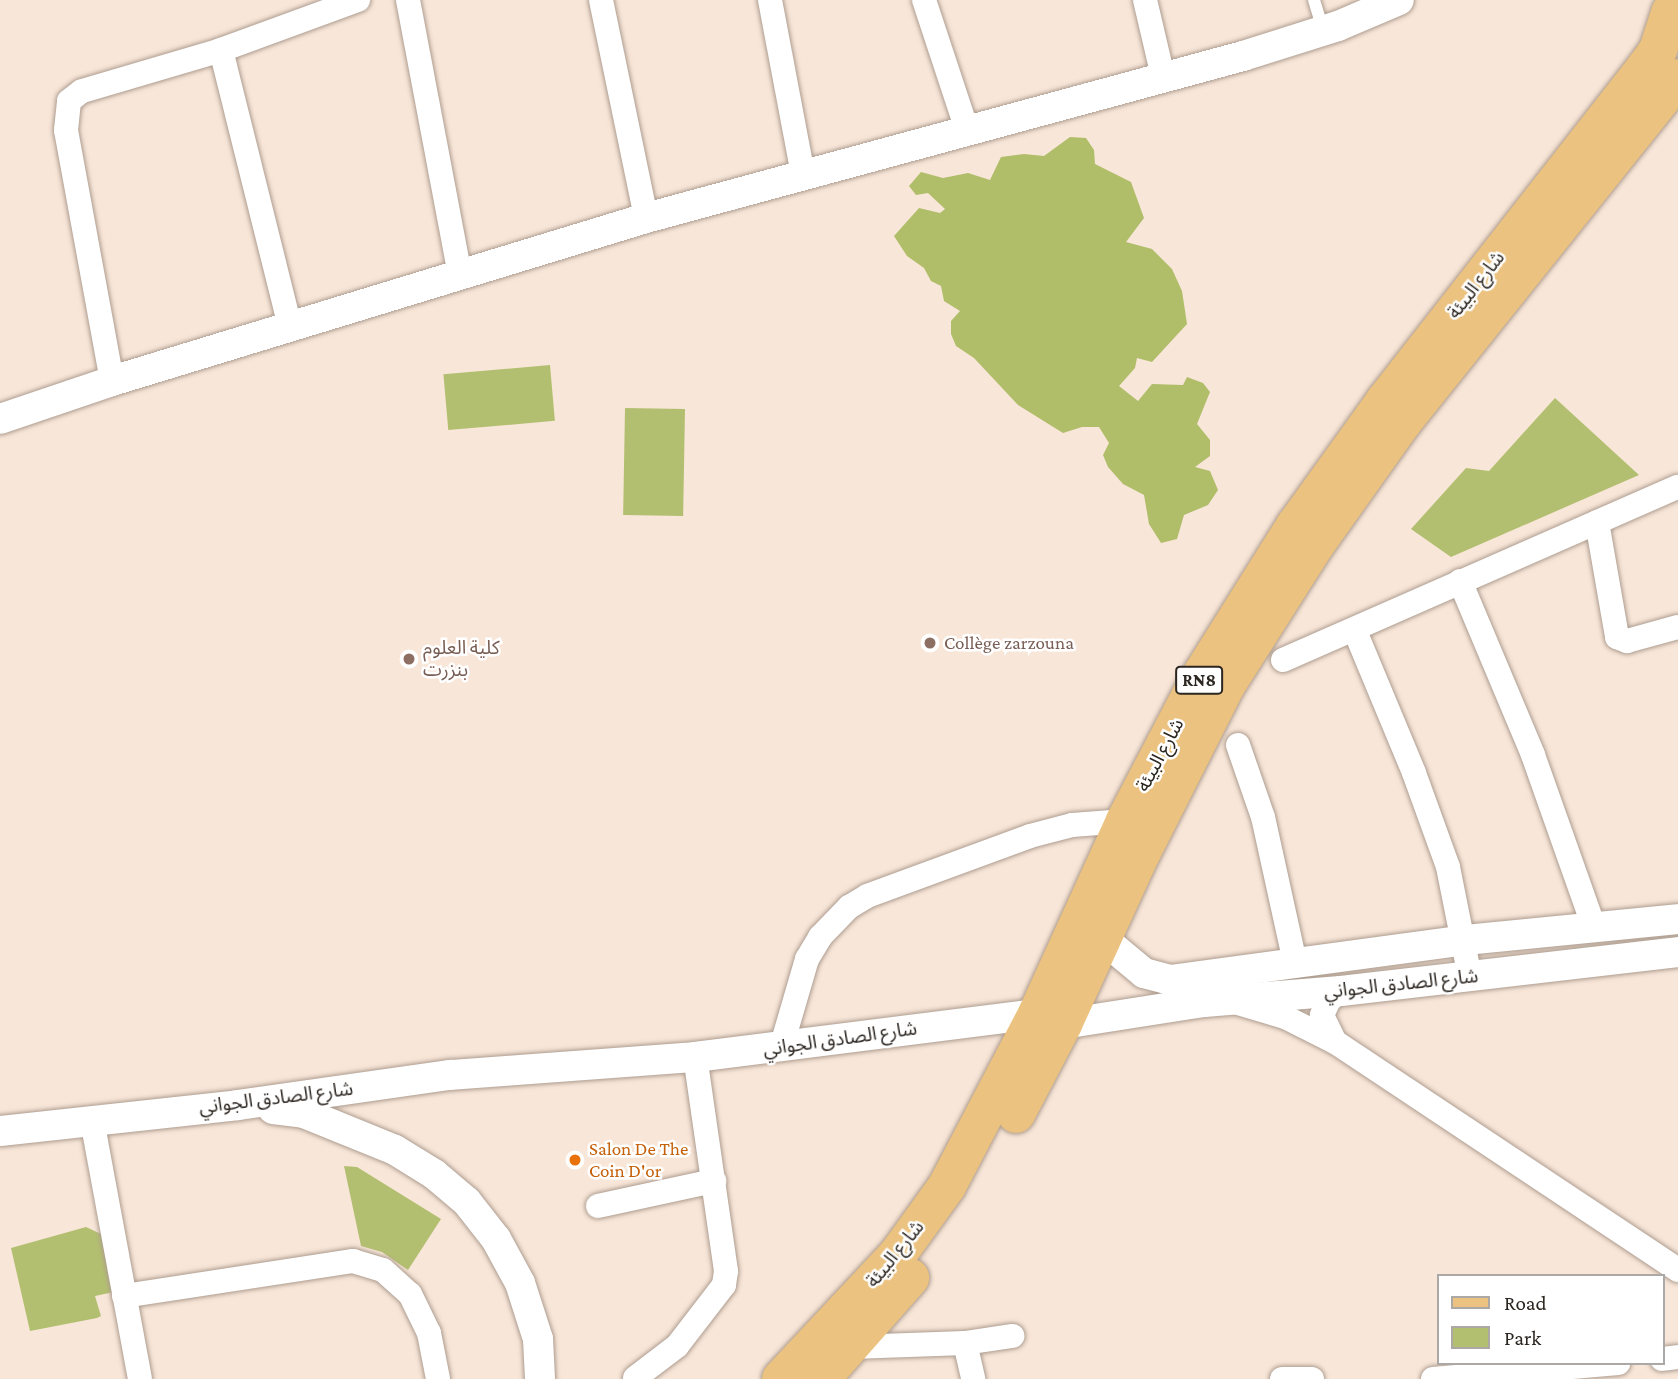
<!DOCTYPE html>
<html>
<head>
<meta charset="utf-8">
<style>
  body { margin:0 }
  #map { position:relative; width:1678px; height:1379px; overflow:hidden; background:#f8e6d8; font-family:"Crimson Pro","Noto Sans Arabic",serif }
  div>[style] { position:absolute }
  .green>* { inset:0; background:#b3bf70; transform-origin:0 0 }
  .forest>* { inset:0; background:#b0bd69 }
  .roads { filter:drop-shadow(0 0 2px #ad9d90) drop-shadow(0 0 2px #ad9d90) }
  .service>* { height:12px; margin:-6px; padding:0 6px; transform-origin:6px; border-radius:6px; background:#fff }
  .minor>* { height:24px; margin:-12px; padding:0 12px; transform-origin:12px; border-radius:12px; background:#fff }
  .tertiary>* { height:30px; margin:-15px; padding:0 15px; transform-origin:15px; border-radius:15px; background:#fff }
  .primary>* { height:38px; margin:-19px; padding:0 19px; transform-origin:19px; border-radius:19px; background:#ebc27f }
  .dots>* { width:19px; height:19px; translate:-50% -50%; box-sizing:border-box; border:4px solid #fff; border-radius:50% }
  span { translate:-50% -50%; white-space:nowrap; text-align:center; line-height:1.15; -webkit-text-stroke:5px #fff; paint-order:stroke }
  .shield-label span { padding:2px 5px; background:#fff; border:2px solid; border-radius:5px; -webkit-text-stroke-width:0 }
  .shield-label { font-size:18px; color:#2c2621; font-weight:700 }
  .street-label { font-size:19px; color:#2c2621 }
  .education-label { font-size:19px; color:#785e54 }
  .left { translate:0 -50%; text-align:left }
  .food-label { font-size:19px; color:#c56008 }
  .legend { position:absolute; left:1437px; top:1274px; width:228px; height:91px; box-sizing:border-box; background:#fff; border:2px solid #aba8a6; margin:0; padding:9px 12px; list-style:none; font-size:21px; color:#2c2621 }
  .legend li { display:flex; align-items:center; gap:14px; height:35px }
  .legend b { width:35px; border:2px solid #aba8a6 }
</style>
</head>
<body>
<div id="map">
  <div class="green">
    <div style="left:550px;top:365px;width:56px;height:107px;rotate:85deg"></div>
    <div style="clip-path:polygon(1555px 398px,1639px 475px,1451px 557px,1411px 529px,1466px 468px,1489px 471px)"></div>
    <div style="left:625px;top:408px;width:60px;height:107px;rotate:1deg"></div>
    <div style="clip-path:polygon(344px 1166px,357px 1167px,441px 1219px,408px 1270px,382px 1252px,361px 1246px)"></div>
    <div style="clip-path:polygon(86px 1227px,101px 1234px,114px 1292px,95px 1296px,101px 1316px,97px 1318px,30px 1331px,11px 1248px)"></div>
  </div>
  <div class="forest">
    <div style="clip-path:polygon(1070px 137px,1086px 138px,1094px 150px,1095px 164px,1131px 182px,1144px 218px,1126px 242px,1152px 249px,1172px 269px,1182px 291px,1187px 324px,1152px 362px,1137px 358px,1135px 368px,1119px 386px,1138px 401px,1152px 384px,1183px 385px,1187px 377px,1203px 383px,1210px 392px,1197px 424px,1210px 440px,1210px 456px,1195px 467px,1210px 471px,1218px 490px,1208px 505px,1184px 515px,1177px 539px,1161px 543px,1149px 524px,1144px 495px,1123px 484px,1108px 467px,1103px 455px,1109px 443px,1099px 427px,1082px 427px,1063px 433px,1018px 405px,974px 358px,956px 346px,951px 334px,951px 321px,960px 311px,944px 301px,941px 286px,931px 281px,924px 268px,907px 256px,894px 236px,919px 208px,940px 213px,945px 209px,928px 193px,916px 195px,909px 186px,921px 172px,943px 178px,968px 173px,990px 180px,1001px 157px,1024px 154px,1044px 156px)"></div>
  </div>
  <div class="roads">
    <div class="service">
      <div style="left:1314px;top:0;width:31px;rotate:73deg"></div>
    </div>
    <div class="minor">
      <div style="left:408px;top:0;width:281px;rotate:79.3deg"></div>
      <div style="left:601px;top:0;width:223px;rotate:78.3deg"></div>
      <div style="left:770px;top:0;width:178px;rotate:79.3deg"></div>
      <div style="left:924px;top:0;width:137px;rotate:71.7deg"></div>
      <div style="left:1145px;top:0;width:79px;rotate:76.8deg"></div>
      <div style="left:221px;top:50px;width:284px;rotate:76deg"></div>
      <div style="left:112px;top:381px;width:255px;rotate:-100.4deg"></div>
      <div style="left:66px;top:130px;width:29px;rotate:-84deg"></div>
      <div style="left:69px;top:101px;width:16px;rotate:-38deg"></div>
      <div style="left:82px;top:91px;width:145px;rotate:-16.4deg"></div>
      <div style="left:221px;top:50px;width:146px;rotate:-20.1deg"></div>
      <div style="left:1597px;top:522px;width:117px;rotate:80.1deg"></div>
      <div style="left:1617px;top:637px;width:11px;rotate:22deg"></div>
      <div style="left:1627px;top:641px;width:53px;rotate:-15.4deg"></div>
      <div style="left:1460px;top:581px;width:189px;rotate:67.2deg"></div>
      <div style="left:1533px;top:755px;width:182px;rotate:70.5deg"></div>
      <div style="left:1355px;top:631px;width:154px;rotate:67.4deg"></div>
      <div style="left:1414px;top:773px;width:100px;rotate:70.1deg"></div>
      <div style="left:1448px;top:867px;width:112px;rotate:78.7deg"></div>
      <div style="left:1283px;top:660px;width:431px;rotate:-23.7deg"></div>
      <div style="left:1238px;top:745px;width:76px;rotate:70.9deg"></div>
      <div style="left:1263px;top:817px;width:148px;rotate:77.6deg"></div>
      <div style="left:1238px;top:1003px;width:49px;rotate:16.6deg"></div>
      <div style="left:1285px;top:1017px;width:56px;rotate:26.6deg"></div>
      <div style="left:1335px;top:1042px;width:412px;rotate:33.6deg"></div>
      <div style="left:1335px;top:1042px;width:30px;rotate:-116deg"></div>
      <div style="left:1322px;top:1015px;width:17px;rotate:-65deg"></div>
      <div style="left:1329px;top:1000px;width:15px;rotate:-37deg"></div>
      <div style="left:781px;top:1048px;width:93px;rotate:-73.7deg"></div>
      <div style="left:807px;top:959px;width:26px;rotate:-59deg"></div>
      <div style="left:820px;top:937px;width:42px;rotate:-46deg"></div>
      <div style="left:849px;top:907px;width:21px;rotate:-31deg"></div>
      <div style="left:867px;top:896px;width:174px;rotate:-20.2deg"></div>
      <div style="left:1030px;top:836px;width:43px;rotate:-14.7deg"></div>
      <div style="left:1072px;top:825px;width:53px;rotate:-4.3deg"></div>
      <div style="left:92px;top:1120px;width:263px;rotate:79.5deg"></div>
      <div style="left:598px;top:1206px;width:119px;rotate:-12.2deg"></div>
      <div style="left:124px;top:1296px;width:232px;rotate:-8.7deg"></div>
      <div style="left:353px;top:1261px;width:31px;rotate:17deg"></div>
      <div style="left:383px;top:1270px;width:36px;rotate:42deg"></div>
      <div style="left:410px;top:1294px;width:43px;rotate:64deg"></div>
      <div style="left:429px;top:1333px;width:47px;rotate:78.9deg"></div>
      <div style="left:965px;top:1343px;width:37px;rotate:77deg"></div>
      <div style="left:852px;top:1347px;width:113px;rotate:-2deg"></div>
      <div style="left:965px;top:1343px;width:48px;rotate:-8.5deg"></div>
      <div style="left:1662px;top:1359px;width:16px;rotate:-7deg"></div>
      <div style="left:635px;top:1378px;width:53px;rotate:-37.3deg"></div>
      <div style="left:677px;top:1346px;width:77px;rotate:-52.4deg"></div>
      <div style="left:724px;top:1285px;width:14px;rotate:-82deg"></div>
      <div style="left:726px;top:1271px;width:216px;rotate:-98.2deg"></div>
      <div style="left:1282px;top:1379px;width:30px"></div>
      <div style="left:1433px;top:1379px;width:186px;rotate:-4.9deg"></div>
    </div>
    <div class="tertiary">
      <div style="left:0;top:419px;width:118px;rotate:-18.7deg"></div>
      <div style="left:112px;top:381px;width:558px;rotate:-16.97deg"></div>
      <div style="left:646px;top:218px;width:619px;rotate:-15.18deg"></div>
      <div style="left:1243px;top:56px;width:100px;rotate:-17.5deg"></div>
      <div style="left:1338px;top:26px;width:66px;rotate:-23.1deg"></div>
      <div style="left:1102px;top:938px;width:55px;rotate:39.8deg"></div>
      <div style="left:1144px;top:973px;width:27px;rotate:15deg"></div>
      <div style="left:1170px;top:980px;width:298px;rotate:-7.7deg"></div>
      <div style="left:1465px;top:940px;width:214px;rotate:-5.6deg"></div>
      <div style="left:273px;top:1109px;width:31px;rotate:7deg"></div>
      <div style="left:304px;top:1113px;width:98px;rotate:22.1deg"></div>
      <div style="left:395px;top:1150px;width:46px;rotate:31.6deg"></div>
      <div style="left:434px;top:1174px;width:43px;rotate:40.3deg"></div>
      <div style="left:467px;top:1202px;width:47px;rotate:51.9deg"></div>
      <div style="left:496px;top:1239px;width:50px;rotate:61.4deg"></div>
      <div style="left:520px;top:1283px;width:59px;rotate:72.2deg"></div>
      <div style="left:538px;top:1339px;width:40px;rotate:87.1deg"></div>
      <div style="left:0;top:1131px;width:239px;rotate:-6.2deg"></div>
      <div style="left:238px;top:1105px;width:214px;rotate:-8.1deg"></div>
      <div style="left:450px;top:1075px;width:246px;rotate:-4.2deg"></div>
      <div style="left:695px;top:1057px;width:345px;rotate:-7.2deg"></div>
      <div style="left:1037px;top:1014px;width:28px;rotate:21deg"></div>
      <div style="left:1063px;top:1024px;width:143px;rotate:-8.9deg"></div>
      <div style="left:1204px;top:1002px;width:137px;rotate:-4.6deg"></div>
      <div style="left:1341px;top:991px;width:339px;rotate:-6.6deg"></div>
    </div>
    <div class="primary">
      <div style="left:1016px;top:1114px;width:102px;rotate:-62.4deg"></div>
      <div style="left:1063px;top:1024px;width:187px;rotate:-65.4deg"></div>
      <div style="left:1141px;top:854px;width:191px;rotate:-63.2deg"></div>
      <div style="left:1227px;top:684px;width:166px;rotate:-57.6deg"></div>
      <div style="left:1316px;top:544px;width:148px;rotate:-54.6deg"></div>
      <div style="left:1402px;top:423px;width:442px;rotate:-51.3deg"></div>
      <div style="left:781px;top:1379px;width:171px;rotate:-46.9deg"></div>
      <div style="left:898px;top:1254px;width:84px;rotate:-54.2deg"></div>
      <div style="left:947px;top:1186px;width:194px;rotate:-62.4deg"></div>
      <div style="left:1037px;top:1014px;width:212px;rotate:-65.5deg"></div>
      <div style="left:1125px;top:821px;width:166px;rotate:-62.4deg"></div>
      <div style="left:1202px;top:674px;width:175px;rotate:-57.9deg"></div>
      <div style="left:1295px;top:526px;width:153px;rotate:-54.3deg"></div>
      <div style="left:1384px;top:402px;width:425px;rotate:-52deg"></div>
      <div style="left:1646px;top:67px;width:21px;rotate:-55deg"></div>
      <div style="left:1658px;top:50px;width:40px;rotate:-72deg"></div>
      <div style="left:821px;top:1379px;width:135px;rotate:-48.6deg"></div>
    </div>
  </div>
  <div class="dots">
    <div style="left:930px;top:643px;background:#8d6e63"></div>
    <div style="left:409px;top:659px;background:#8d6e63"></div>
    <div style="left:575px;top:1160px;background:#e8710a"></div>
  </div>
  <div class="shield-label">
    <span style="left:1199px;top:680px">RN8</span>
  </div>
  <div class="street-label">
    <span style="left:1476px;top:285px;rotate:-52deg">شارع البيئة</span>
    <span style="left:1160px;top:755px;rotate:-62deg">شارع البيئة</span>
    <span style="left:1401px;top:984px;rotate:-6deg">شارع الصادق الجواني</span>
    <span style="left:840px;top:1039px;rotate:-8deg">شارع الصادق الجواني</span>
    <span style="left:276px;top:1098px;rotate:-7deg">شارع الصادق الجواني</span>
    <span style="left:895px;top:1254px;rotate:-51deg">شارع البيئة</span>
  </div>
  <div class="education-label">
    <span class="left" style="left:944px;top:643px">Collège zarzouna</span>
    <span class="left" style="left:423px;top:659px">كلية العلوم<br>بنزرت</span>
  </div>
  <div class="food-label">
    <span class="left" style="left:589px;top:1160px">Salon De The<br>Coin D'or</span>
  </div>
  <ul class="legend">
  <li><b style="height:9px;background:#ebc27f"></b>Road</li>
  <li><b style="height:19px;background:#b3bf70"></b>Park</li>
  </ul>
</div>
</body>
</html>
